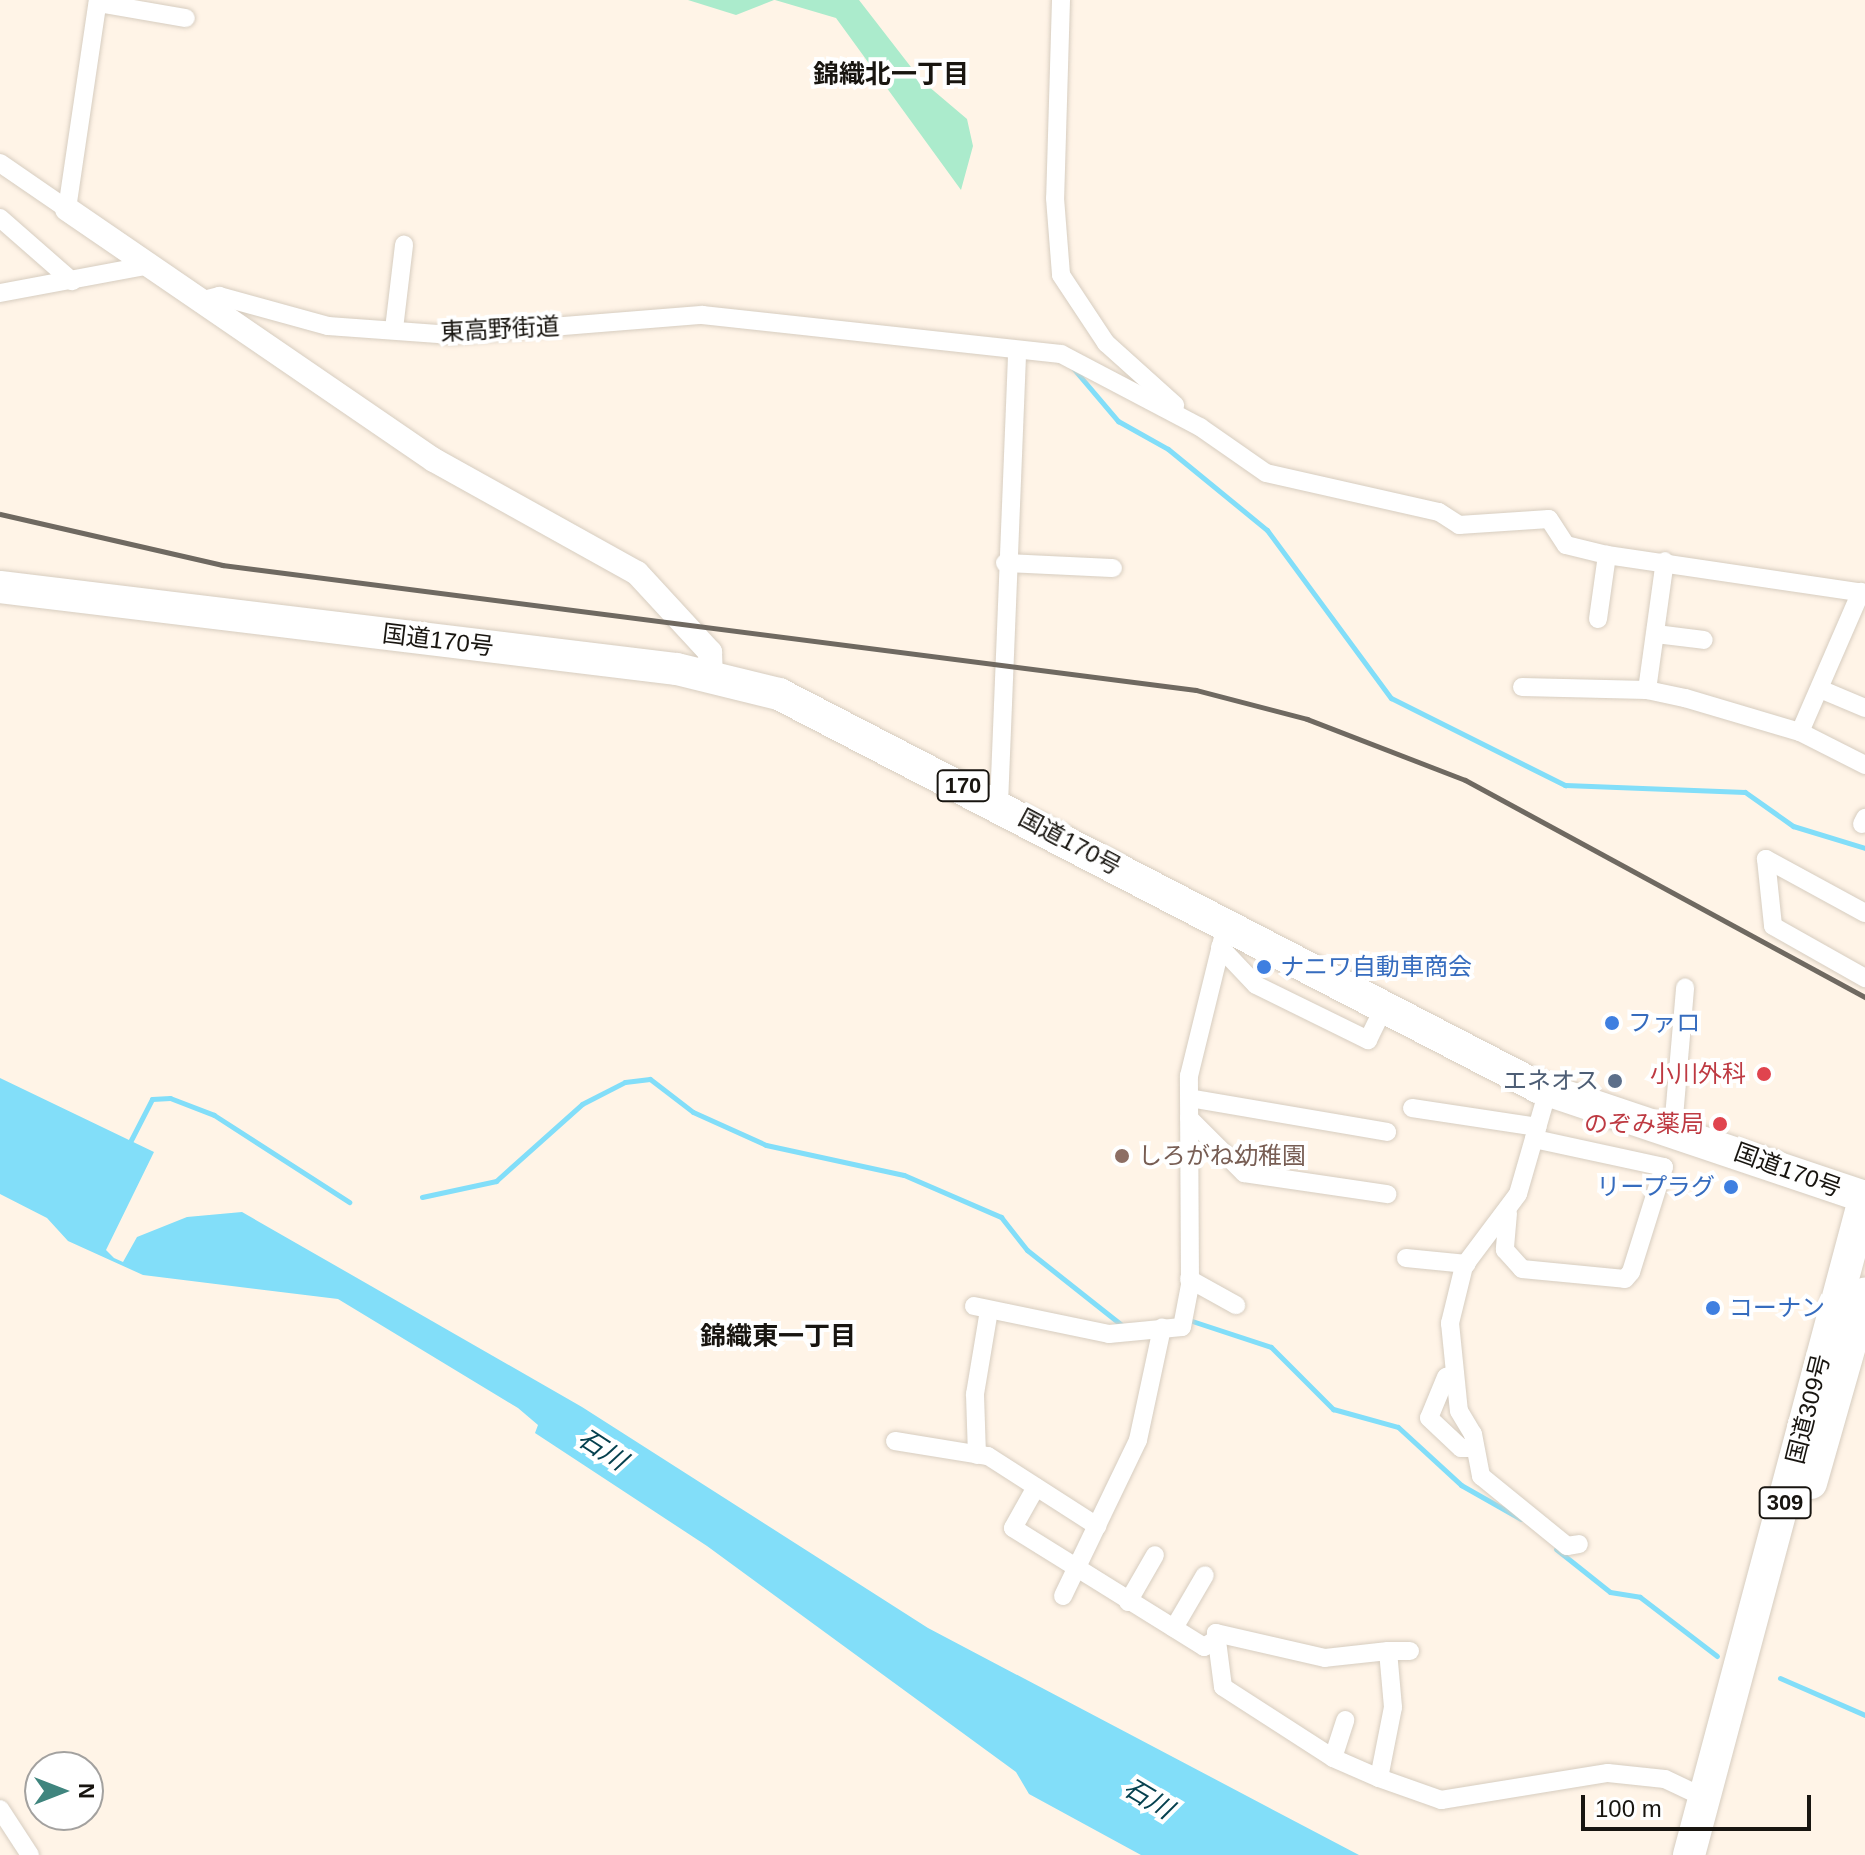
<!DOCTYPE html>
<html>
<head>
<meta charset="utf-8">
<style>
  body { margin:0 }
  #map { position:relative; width:1865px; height:1855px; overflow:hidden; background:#fff4e7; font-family:Arial,"Noto Sans JP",sans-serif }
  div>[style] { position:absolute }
  .green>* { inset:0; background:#abebcc }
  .water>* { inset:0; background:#82def9 }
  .stream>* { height:5px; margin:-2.5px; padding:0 2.5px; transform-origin:2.5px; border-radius:2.5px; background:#82def9 }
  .roads { filter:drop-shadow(0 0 2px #d7cdc0) drop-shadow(0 0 2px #d7cdc0) }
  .minor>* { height:18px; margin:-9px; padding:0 9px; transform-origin:9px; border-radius:9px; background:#fff }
  .tertiary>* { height:24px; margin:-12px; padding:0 12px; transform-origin:12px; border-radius:12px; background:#fff }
  .trunk>* { height:32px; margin:-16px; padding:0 16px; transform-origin:16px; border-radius:16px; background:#fff }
  .rail>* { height:5px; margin:-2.5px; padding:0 2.5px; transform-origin:2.5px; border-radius:2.5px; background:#6f6961 }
  .dots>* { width:22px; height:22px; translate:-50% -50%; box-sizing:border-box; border:4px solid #fff; border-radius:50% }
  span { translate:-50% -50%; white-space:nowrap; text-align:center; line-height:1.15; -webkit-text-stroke:8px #fff; paint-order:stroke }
  .shield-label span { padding:2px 6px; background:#fff; border:2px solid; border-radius:6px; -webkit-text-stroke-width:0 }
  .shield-label { font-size:22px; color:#181510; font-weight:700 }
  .street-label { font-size:24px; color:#181510 }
  .shop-label { font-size:24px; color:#366cbe }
  .left { translate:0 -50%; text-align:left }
  .right { translate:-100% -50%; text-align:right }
  .health-label { font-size:24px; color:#be3a42 }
  .service-label { font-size:24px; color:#4e5e75 }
  .education-label { font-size:24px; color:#785e54 }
  .neighbourhood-label { font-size:26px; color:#181510; font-weight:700 }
  .water-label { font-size:26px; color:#06414f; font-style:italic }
  .north { position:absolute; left:24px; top:1751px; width:80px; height:80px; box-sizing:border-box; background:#fff; border:2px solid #a3a19f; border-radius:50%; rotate:90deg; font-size:22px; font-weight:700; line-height:32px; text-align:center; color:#181510 }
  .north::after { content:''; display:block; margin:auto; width:28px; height:36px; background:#3f857e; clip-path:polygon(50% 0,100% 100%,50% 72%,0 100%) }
  .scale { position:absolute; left:1581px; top:1795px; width:230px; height:36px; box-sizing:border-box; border:4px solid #181510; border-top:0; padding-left:10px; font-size:24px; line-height:28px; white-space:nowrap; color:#181510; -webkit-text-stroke:6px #fff; paint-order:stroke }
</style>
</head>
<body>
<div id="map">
  <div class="green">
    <div style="clip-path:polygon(688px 0,774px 0,736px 15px)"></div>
    <div style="clip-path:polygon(775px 0,859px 0,921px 80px,967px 119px,973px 146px,961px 190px,836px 18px)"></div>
  </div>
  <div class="water">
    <div style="clip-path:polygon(0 1078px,154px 1152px,106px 1250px,114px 1258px,123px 1262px,137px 1237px,187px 1217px,242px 1212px,582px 1407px,928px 1628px,1359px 1855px,1141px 1855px,1029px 1794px,1016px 1772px,707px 1546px,535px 1433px,538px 1425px,518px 1408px,338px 1299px,143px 1275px,68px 1241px,47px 1218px,0 1194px)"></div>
  </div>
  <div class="stream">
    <div style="left:1073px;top:368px;width:70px;rotate:49.7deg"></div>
    <div style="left:1118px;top:421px;width:57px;rotate:29.2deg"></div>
    <div style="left:1168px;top:449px;width:128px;rotate:39.3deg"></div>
    <div style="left:1267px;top:530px;width:209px;rotate:53.6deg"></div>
    <div style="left:1391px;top:698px;width:195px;rotate:26.6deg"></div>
    <div style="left:1565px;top:785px;width:180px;rotate:2.2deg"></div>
    <div style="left:1745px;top:792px;width:59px;rotate:35.3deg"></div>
    <div style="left:1793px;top:826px;width:75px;rotate:17deg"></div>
    <div style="left:130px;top:1142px;width:48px;rotate:-62.9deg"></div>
    <div style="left:152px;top:1099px;width:18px;rotate:-3deg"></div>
    <div style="left:170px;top:1098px;width:47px;rotate:21.1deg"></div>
    <div style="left:214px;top:1115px;width:161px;rotate:32.8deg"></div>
    <div style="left:422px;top:1197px;width:76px;rotate:-12.2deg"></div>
    <div style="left:496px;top:1181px;width:115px;rotate:-41.8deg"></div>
    <div style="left:582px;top:1104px;width:48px;rotate:-27.1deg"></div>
    <div style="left:625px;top:1082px;width:25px;rotate:-7deg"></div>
    <div style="left:650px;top:1079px;width:54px;rotate:37.5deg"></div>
    <div style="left:693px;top:1112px;width:80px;rotate:24.3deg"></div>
    <div style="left:766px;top:1145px;width:141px;rotate:12.3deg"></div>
    <div style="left:904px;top:1175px;width:106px;rotate:23.4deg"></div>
    <div style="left:1001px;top:1217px;width:42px;rotate:51.8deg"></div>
    <div style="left:1027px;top:1250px;width:122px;rotate:38.4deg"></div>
    <div style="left:1189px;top:1320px;width:86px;rotate:18.2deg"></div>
    <div style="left:1271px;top:1347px;width:88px;rotate:45deg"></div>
    <div style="left:1333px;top:1409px;width:67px;rotate:15.5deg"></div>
    <div style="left:1398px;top:1427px;width:86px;rotate:42.6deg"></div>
    <div style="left:1461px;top:1485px;width:69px;rotate:29.5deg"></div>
    <div style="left:1556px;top:1549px;width:69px;rotate:38.5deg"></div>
    <div style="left:1610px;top:1592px;width:30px;rotate:9deg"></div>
    <div style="left:1640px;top:1597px;width:97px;rotate:37.5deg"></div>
    <div style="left:1780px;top:1678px;width:93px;rotate:23.5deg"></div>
  </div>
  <div class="roads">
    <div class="minor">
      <div style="left:1061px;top:0;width:198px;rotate:91.7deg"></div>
      <div style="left:1055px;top:198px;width:77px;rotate:85.5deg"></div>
      <div style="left:1061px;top:275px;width:82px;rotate:56.5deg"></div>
      <div style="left:1106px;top:343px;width:93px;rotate:41.9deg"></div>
      <div style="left:98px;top:3px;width:89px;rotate:9.7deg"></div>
      <div style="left:0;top:163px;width:81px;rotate:34.5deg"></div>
      <div style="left:67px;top:209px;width:211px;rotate:-81.6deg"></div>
      <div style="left:0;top:218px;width:96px;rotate:41.2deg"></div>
      <div style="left:0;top:293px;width:152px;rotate:-10.6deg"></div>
      <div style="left:200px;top:301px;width:20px;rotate:-15deg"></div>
      <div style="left:219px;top:296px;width:113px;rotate:15.4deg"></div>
      <div style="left:328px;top:326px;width:124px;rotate:4.2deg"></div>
      <div style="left:452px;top:335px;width:251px;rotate:-4.6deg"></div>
      <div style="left:702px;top:315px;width:361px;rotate:6.2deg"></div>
      <div style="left:1061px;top:354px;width:157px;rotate:27.7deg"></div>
      <div style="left:1200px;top:427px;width:80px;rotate:34.9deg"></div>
      <div style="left:1266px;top:473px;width:177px;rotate:12.7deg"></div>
      <div style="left:1439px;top:512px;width:24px;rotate:33deg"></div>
      <div style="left:1459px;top:525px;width:90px;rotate:-3.8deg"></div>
      <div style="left:1549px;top:519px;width:31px;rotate:57deg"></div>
      <div style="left:1566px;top:545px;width:42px;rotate:13.7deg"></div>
      <div style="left:1607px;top:555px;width:261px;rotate:8.4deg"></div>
      <div style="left:394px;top:329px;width:85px;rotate:-83.2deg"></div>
      <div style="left:1005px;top:563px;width:108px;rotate:2.7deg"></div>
      <div style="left:1598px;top:619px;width:65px;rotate:-82deg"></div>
      <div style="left:1656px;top:634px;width:48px;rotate:7.1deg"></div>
      <div style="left:1522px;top:687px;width:125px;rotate:1.4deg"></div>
      <div style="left:1647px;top:690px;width:39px;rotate:12deg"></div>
      <div style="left:1685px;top:698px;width:120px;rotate:16.5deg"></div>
      <div style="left:1800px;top:732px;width:73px;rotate:26.9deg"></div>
      <div style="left:1820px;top:689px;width:49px;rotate:22.9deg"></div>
      <div style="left:1647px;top:690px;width:130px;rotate:-82.1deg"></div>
      <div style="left:1800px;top:732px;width:153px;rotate:-66.5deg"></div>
      <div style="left:999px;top:804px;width:454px;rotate:-87.7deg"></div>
      <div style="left:1862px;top:824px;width:7px;rotate:-63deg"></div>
      <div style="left:1865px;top:913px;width:113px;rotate:-151.4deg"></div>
      <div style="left:1766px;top:859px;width:67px;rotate:84deg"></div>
      <div style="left:1773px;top:926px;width:106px;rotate:29.5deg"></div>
      <div style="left:1220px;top:947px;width:52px;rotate:46.5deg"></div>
      <div style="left:1256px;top:985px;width:125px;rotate:26.2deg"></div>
      <div style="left:1368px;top:1040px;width:37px;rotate:-64deg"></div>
      <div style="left:1548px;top:1090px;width:108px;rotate:106.1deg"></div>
      <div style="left:1518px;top:1194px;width:90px;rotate:126.9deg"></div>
      <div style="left:1464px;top:1266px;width:59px;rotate:103.8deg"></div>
      <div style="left:1450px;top:1323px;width:88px;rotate:84.2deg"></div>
      <div style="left:1459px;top:1411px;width:27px;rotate:59deg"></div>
      <div style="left:1473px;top:1434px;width:43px;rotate:79.2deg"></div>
      <div style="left:1481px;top:1476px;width:111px;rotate:39.1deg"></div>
      <div style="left:1567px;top:1546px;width:12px;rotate:-9deg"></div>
      <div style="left:1189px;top:1098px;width:201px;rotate:9.7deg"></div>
      <div style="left:1412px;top:1108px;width:127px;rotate:8.6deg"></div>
      <div style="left:1189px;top:1118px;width:78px;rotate:45deg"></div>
      <div style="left:1244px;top:1173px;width:145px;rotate:8.4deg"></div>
      <div style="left:1673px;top:1129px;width:142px;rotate:-85.1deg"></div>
      <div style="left:1508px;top:1213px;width:37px;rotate:95deg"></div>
      <div style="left:1505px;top:1250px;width:25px;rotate:48deg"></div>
      <div style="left:1522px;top:1269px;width:103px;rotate:5.5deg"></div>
      <div style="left:1625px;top:1279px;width:9px;rotate:-49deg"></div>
      <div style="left:1631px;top:1272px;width:110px;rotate:-72.6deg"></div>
      <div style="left:1664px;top:1167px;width:133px;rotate:-167.8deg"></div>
      <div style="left:1406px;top:1258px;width:61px;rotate:5.6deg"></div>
      <div style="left:1189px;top:1279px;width:54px;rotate:29deg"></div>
      <div style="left:974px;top:1306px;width:138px;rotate:11.7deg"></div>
      <div style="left:1109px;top:1334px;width:73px;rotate:-5.5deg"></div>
      <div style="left:1182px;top:1327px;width:43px;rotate:-79.2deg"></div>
      <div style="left:1190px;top:1285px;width:209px;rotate:-90.3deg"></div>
      <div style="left:1189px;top:1076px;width:155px;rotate:-76.2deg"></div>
      <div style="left:1455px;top:1374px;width:9px;rotate:162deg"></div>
      <div style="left:1446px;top:1377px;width:44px;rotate:112.5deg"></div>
      <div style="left:1429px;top:1418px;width:44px;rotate:43.2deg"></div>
      <div style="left:1461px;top:1448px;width:14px"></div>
      <div style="left:895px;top:1441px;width:94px;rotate:9.2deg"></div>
      <div style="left:988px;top:1456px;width:130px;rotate:32.7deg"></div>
      <div style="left:977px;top:1455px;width:61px;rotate:-91.9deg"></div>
      <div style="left:975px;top:1394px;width:85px;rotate:-80.5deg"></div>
      <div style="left:1036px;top:1487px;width:47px;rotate:119.3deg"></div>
      <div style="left:1013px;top:1528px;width:225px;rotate:31.9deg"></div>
      <div style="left:1204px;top:1647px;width:15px;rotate:-32deg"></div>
      <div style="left:1063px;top:1596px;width:173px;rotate:-64.3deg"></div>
      <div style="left:1138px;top:1440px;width:115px;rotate:-77.9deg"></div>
      <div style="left:1128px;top:1602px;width:54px;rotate:-60.1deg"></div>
      <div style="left:1174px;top:1628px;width:61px;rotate:-59.7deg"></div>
      <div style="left:1388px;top:1651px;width:22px"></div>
      <div style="left:1333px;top:1758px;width:40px;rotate:-72deg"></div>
      <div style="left:1379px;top:1778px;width:72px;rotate:-78.8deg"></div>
      <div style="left:1393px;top:1707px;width:56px;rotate:-95.1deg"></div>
      <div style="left:1388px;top:1651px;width:63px;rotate:173.7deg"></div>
      <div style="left:1325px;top:1658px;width:112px;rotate:-167.1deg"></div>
      <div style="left:1216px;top:1633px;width:54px;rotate:82.6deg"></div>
      <div style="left:1223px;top:1687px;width:131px;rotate:32.8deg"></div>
      <div style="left:1333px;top:1758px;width:50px;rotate:23.5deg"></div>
      <div style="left:1379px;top:1778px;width:66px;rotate:19.5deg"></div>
      <div style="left:1441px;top:1800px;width:169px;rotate:-9.2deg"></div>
      <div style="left:1608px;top:1773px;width:57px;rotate:6deg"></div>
      <div style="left:1665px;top:1779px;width:44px;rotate:25.4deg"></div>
      <div style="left:0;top:1809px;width:55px;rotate:56.9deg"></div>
    </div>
    <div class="tertiary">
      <div style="left:67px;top:209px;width:445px;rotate:34.4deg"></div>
      <div style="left:434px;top:460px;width:232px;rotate:29.1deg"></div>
      <div style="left:637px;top:573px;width:108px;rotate:47.3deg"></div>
      <div style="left:710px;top:652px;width:23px;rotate:88deg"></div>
    </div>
    <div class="trunk">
      <div style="left:0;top:587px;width:682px;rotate:6.91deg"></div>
      <div style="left:677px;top:669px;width:105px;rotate:13.8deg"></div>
      <div style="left:779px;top:694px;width:855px;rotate:27.37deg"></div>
      <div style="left:1538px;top:1087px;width:345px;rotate:18.6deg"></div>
      <div style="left:1811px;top:1483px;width:197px;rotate:-74.1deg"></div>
      <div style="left:1689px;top:1855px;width:682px;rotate:-75.05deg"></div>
    </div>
  </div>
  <div class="rail">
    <div style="left:0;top:514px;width:228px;rotate:12.9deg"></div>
    <div style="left:222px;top:565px;width:982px;rotate:7.31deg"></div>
    <div style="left:1196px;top:690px;width:115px;rotate:14.6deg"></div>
    <div style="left:1307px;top:719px;width:169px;rotate:21.1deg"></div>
    <div style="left:1465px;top:780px;width:455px;rotate:28.5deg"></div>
  </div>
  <div class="dots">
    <div style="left:1264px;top:967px;background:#3f7fe0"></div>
    <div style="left:1612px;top:1023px;background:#3f7fe0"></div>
    <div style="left:1764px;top:1074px;background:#e0444e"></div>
    <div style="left:1615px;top:1081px;background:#5c6f8a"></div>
    <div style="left:1720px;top:1124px;background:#e0444e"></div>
    <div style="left:1122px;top:1156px;background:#8d6e63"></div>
    <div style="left:1731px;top:1187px;background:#3f7fe0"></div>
    <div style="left:1713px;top:1308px;background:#3f7fe0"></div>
  </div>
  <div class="shield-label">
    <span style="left:963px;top:786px">170</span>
    <span style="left:1785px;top:1503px">309</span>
  </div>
  <div class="street-label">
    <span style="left:500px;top:329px;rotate:-3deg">東高野街道</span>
    <span style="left:438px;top:640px;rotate:7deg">国道170号</span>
    <span style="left:1070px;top:842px;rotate:28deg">国道170号</span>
    <span style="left:1788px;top:1170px;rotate:20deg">国道170号</span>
    <span style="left:1808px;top:1409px;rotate:-76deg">国道309号</span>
  </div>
  <div class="shop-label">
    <span class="left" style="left:1280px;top:967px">ナニワ自動車商会</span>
    <span class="left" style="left:1628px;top:1023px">ファロ</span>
    <span class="right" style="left:1715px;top:1187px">リープラグ</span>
    <span class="left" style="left:1729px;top:1308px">コーナン</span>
  </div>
  <div class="health-label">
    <span class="right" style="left:1746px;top:1074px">小川外科</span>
    <span class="right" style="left:1704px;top:1124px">のぞみ薬局</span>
  </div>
  <div class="service-label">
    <span class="right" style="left:1599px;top:1081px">エネオス</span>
  </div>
  <div class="education-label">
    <span class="left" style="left:1138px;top:1156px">しろがね幼稚園</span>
  </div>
  <div class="neighbourhood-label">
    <span style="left:891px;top:75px">錦織北一丁目</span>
    <span style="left:778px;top:1337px">錦織東一丁目</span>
  </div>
  <div class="water-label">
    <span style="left:602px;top:1450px;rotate:33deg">石川</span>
    <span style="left:1148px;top:1799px;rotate:31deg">石川</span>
  </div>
  <div class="north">N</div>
  <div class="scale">100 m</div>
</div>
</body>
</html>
